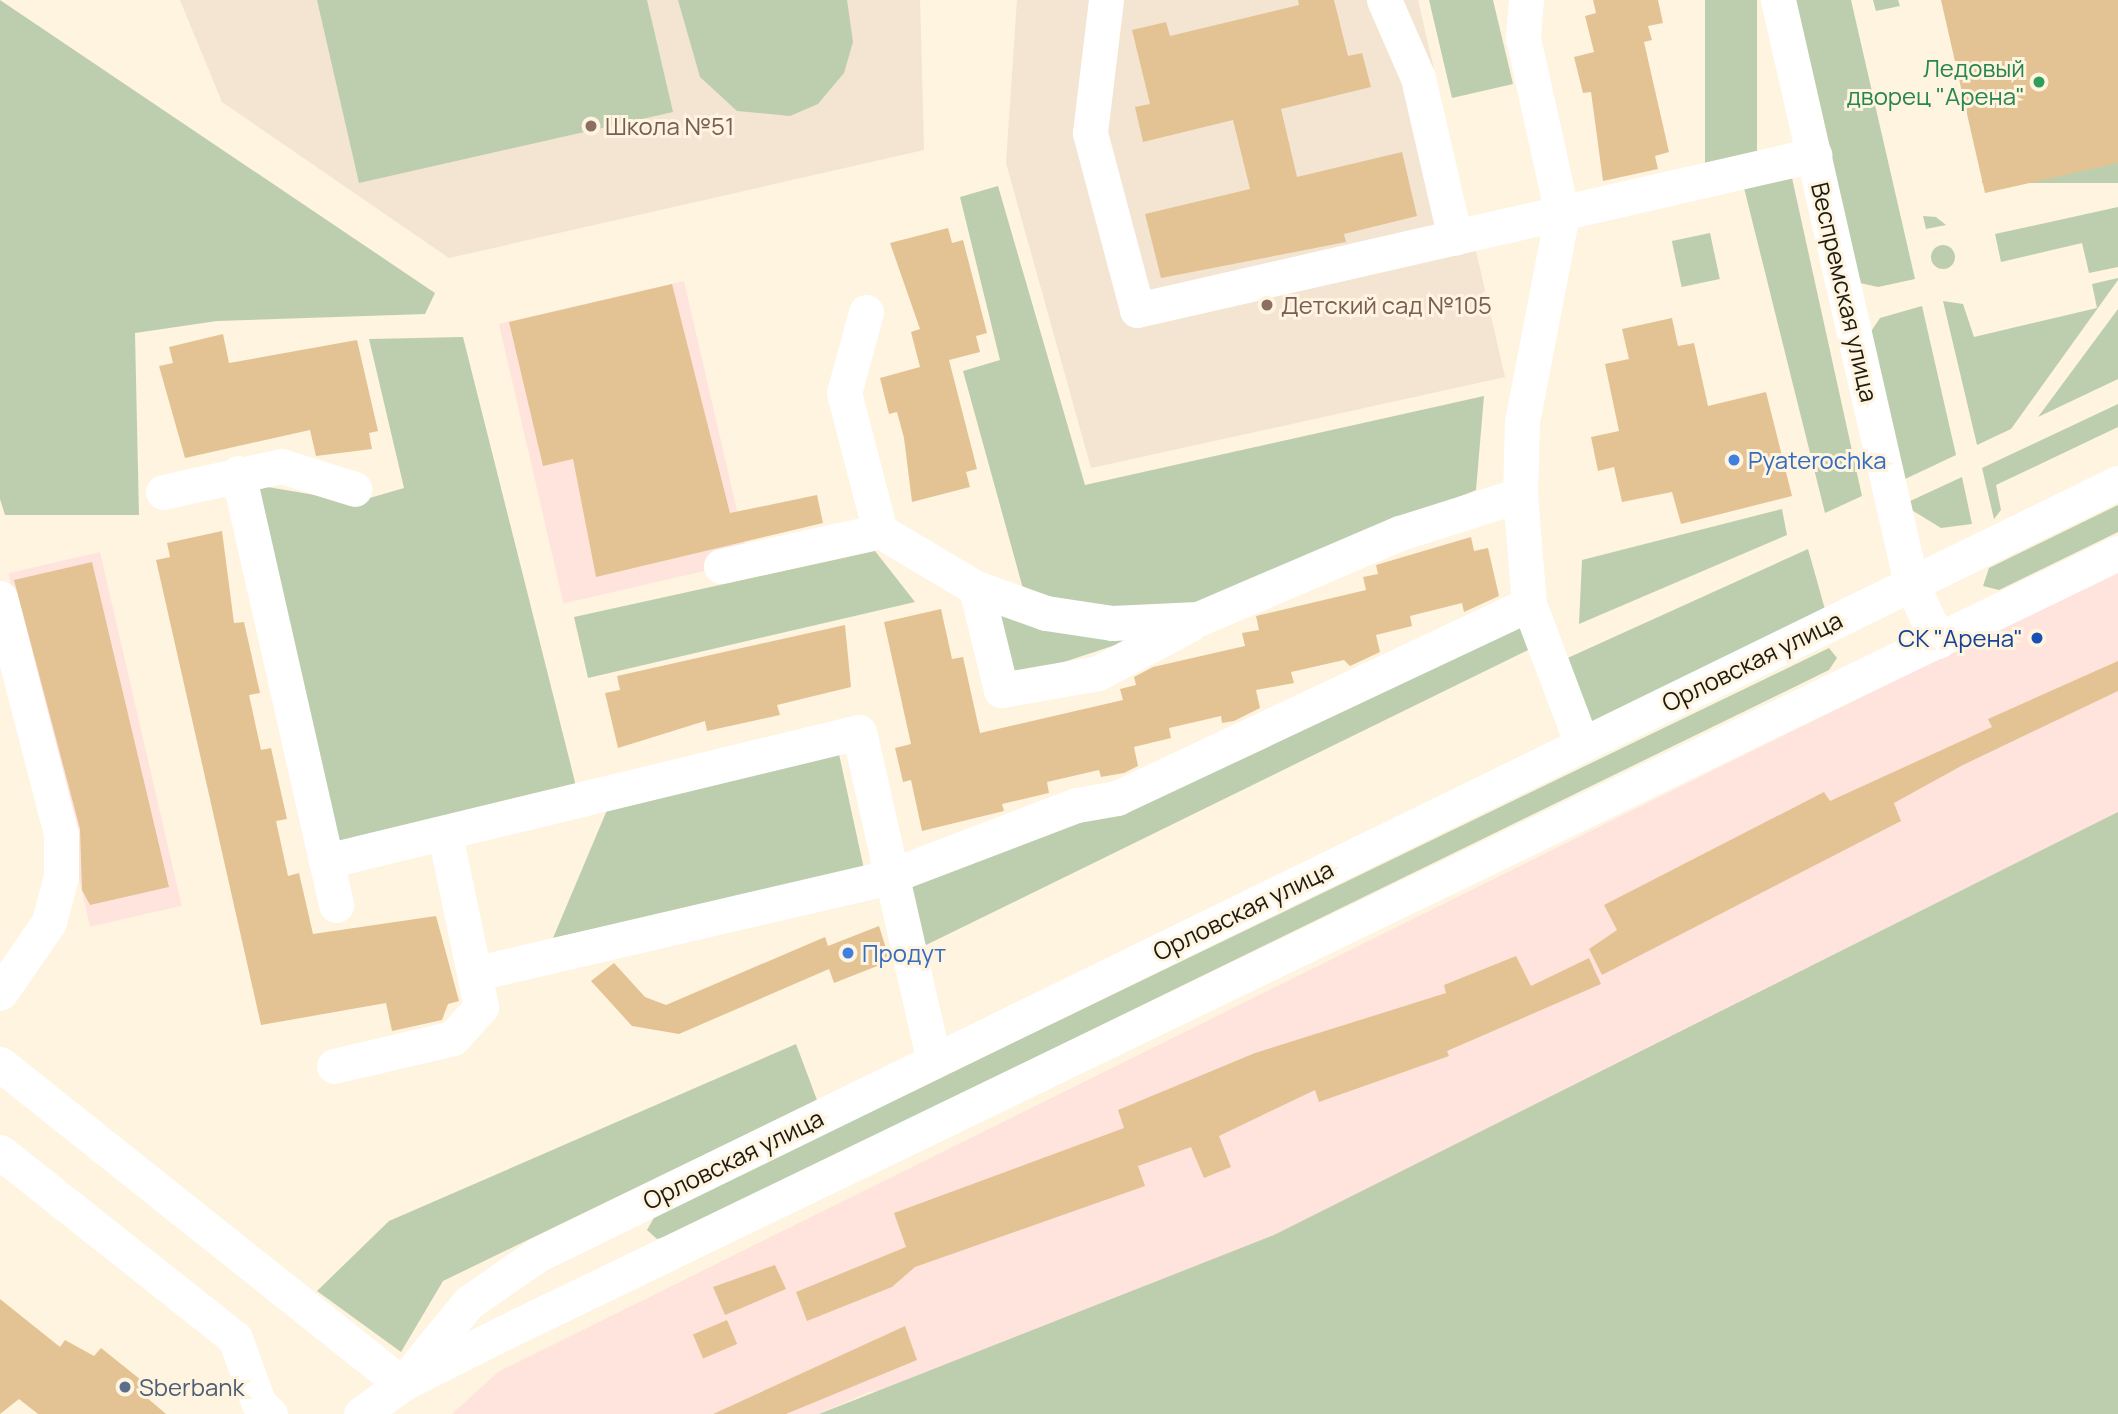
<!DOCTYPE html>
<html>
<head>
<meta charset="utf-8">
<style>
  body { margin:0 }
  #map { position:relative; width:2118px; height:1414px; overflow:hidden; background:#fef4df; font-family:Manrope,sans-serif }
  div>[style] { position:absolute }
  .industrial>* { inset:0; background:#ffe4de; transform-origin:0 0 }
  .education>* { inset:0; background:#f4e4d2 }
  .green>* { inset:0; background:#bdceaf; transform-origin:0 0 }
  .round { border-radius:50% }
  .building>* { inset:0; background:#e3c394; transform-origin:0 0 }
  .minor>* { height:35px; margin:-17.5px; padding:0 17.5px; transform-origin:17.5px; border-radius:17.5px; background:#fff }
  .dots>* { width:19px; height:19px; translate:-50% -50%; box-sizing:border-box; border:4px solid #fef4df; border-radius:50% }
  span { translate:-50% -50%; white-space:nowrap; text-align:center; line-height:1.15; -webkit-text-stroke:6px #fef4df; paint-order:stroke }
  .leisure-label { font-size:24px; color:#27864d }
  .right { translate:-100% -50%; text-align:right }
  .education-label { font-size:24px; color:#785e54 }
  .left { translate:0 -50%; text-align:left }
  .street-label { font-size:24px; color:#1e1a10 }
  .shop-label { font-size:24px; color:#366cbe }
  .transit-label { font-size:24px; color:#164399 }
  .service-label { font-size:24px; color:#4e5e75 }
</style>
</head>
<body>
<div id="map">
  <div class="industrial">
    <div style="left:684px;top:281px;width:287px;height:190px;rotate:77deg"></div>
    <div style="left:100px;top:552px;width:363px;height:94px;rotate:77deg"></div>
    <div style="clip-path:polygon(2118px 570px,2118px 837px,1148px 1362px,869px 1392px,819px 1414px,452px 1414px,498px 1372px)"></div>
  </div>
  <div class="education">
    <div style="clip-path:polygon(180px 0,920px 0,924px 150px,449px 258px,222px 102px)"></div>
    <div style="clip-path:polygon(1017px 0,1418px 0,1505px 377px,1091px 468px,1006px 163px)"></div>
  </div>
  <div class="green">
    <div style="clip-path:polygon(0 0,435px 293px,425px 314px,217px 321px,135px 333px,139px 515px,5px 515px,0 499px)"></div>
    <div style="clip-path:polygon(317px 0,647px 0,673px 112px,359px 183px)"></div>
    <div style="clip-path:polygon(678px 0,847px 0,853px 42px,844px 73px,818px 104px,790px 116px,737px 111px,700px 77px)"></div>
    <div style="clip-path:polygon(1429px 0,1493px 0,1513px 84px,1452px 98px)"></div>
    <div style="left:1705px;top:0;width:52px;height:163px"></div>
    <div style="clip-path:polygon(1795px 0,1851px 0,1915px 279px,1878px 287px,1860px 283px)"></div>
    <div style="clip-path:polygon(1873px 0,1898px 0,1900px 6px,1876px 11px)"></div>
    <div style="left:2118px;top:163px;width:20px;height:136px;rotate:90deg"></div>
    <div style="clip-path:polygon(1792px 178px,1862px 496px,1825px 513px,1744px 188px)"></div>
    <div style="clip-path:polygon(998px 186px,1085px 485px,1484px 396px,1476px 490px,1194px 604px,1121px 611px,1025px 596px,963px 371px,1000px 360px,960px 197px)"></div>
    <div style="clip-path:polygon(2118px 207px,2118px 267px,2089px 273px,2082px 243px,2001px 262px,1995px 234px)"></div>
    <div style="clip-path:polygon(1923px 216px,1936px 217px,1946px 225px,1926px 229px)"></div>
    <div style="left:1710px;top:233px;width:47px;height:39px;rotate:78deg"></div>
    <div class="round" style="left:1931px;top:245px;width:24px;height:24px"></div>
    <div style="clip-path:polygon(2118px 278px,2118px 280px,2011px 429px,1977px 445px,1943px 301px,1963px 304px,1974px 337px,2097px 308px,2092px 284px)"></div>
    <div style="clip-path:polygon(1922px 306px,1956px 455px,1903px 480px,1870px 333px,1880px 318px)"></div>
    <div style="clip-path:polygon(2118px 309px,2118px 379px,2038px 417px)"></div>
    <div style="clip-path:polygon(463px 337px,577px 790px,337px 852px,256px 485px,356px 502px,404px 488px,369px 339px)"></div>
    <div style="clip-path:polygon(2118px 404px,2118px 427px,1996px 485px,2001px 510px,1994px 519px,1982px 468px)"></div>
    <div style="clip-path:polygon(1962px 477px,1972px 524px,1941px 528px,1910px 509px,1908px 502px)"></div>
    <div style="clip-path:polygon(2118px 505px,2118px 532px,1999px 590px,1983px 586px,1989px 568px)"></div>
    <div style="clip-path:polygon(1782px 509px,1787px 535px,1579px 624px,1582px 560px)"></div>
    <div style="clip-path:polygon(1808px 549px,1826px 613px,1587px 729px,1561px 661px)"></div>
    <div style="clip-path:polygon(875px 551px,915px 602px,588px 678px,574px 617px)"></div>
    <div style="clip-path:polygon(989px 603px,1158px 631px,1009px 680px)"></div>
    <div style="clip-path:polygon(1520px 621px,1530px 649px,924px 946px,903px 886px)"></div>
    <div style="clip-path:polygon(1829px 648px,1837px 658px,1829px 670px,669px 1236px,657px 1239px,647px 1230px,655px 1216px)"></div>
    <div style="clip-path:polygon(839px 754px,864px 869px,553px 938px,610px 803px)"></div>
    <div style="clip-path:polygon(2118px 812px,2118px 1414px,819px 1414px,1274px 1235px)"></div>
    <div style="clip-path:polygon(796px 1044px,817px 1100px,443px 1281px,401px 1352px,317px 1291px,389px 1221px)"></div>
  </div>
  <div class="building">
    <div style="clip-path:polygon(1298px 0,1334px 0,1348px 56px,1362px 53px,1371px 87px,1281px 109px,1297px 177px,1402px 152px,1417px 216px,1344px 234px,1346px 242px,1161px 278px,1145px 214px,1250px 189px,1233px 120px,1143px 142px,1135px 107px,1150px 104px,1132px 30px,1166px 22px,1170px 36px,1299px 5px)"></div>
    <div style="clip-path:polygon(1593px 0,1658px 0,1663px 23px,1648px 26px,1652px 40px,1644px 42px,1669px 152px,1655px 156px,1658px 169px,1603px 181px,1591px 92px,1583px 93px,1574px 57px,1594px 52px,1585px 16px,1596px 13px)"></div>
    <div style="clip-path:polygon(1941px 0,2118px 0,2118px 163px,1985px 193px)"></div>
    <div style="clip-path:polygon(948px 228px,952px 243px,963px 240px,987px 333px,976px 336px,980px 352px,949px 360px,977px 469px,966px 472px,970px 487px,912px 502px,904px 438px,897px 412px,889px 414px,880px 378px,920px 367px,911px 332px,920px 329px,890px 243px)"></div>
    <div style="clip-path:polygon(672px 284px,730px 513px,817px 495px,823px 523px,596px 577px,573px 459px,543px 466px,509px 322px)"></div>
    <div style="clip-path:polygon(1672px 318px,1678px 346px,1694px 343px,1708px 406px,1766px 392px,1792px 496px,1681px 524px,1672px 492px,1622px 502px,1614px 467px,1598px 471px,1591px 437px,1619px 431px,1605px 364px,1629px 359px,1622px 329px)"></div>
    <div style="clip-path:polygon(223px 334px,229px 363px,357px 340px,378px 431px,369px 433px,372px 449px,316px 456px,310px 430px,185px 458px,159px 366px,173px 363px,169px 347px)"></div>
    <div style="clip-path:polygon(222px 531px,234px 623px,244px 622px,260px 693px,249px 695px,261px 750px,271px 748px,287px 819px,276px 821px,288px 876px,299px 873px,313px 934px,436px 916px,459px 1001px,448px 1004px,442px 1020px,392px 1031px,386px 1003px,261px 1025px,156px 560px,170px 557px,167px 543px)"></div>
    <div style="clip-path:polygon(1471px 537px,1474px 551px,1488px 548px,1499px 596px,1464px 612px,1462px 603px,1410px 616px,1412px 626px,1376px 635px,1380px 652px,1350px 666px,1344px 660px,1291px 672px,1294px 683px,1256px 690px,1260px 708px,1234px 721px,1222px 723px,1221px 716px,1169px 728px,1171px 738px,1134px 747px,1138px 766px,1124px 773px,1101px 777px,1099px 770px,1047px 782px,1049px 793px,1002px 804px,1004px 811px,922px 831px,911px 780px,903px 782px,895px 748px,911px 744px,884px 622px,941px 609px,952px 659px,963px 657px,980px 733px,1123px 700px,1120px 689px,1136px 685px,1134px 677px,1153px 667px,1245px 646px,1242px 633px,1259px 630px,1256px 616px,1366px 590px,1363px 577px,1378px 574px,1376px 565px)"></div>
    <div style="clip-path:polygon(92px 562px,169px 887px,90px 905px,82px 890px,80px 829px,14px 580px)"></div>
    <div style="clip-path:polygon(845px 625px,851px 687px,777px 705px,780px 715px,707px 731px,705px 721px,618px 748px,605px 693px,620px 690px,617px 676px)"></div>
    <div style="clip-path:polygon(2118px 661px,2118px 691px,1963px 765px,1894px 803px,1901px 821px,1602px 975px,1589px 949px,1617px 930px,1604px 905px,1824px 792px,1830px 801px,1992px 727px,1988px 719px)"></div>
    <div style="clip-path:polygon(879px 926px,890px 961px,834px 983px,829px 969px,679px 1034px,632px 1026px,591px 981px,614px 963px,645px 997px,666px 1005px,825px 937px,828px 946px)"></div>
    <div style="clip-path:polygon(1516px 956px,1531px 986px,1589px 958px,1601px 984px,1447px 1051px,1449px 1056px,1319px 1102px,1315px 1090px,1219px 1136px,1231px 1167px,1204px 1178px,1191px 1147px,1138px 1166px,1145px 1186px,915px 1267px,892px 1287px,807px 1321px,796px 1292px,906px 1247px,894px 1213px,1124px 1128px,1118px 1110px,1255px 1053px,1446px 993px,1444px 985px)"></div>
    <div style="clip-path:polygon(775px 1265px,786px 1289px,725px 1315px,713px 1287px)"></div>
    <div style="clip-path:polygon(0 1299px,60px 1347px,65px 1340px,94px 1356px,101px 1348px,151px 1388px,145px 1396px,166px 1414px,38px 1414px,19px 1399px,0 1414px)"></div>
    <div style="left:727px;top:1320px;width:26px;height:37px;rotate:67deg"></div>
    <div style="clip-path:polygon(905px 1326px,917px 1360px,786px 1414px,713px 1414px)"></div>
  </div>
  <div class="minor">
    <div style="left:1106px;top:0;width:134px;rotate:96.9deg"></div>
    <div style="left:1090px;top:133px;width:183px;rotate:75.1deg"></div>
    <div style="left:1137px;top:310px;width:695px;rotate:-12.9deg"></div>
    <div style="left:1384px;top:0;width:85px;rotate:66.4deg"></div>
    <div style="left:1418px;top:78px;width:164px;rotate:77deg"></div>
    <div style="left:1526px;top:0;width:38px;rotate:95deg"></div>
    <div style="left:1523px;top:38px;width:180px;rotate:77.5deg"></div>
    <div style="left:1562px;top:214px;width:212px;rotate:100.9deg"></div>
    <div style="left:1522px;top:422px;width:73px;rotate:91.6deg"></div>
    <div style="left:1520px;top:495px;width:109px;rotate:85.3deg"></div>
    <div style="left:1529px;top:604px;width:150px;rotate:69.3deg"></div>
    <div style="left:1778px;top:0;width:598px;rotate:77.15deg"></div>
    <div style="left:1911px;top:583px;width:64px;rotate:65deg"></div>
    <div style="left:866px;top:312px;width:84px;rotate:105.2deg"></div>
    <div style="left:844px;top:393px;width:143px;rotate:75.4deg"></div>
    <div style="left:238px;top:473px;width:443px;rotate:77.2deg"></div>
    <div style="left:163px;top:492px;width:121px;rotate:-12.4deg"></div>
    <div style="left:281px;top:466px;width:77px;rotate:17.3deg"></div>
    <div style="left:721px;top:566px;width:163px;rotate:-12.4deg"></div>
    <div style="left:880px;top:531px;width:112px;rotate:30.7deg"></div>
    <div style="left:976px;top:588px;width:74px;rotate:19.7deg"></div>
    <div style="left:1046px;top:613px;width:67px;rotate:8.6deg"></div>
    <div style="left:1112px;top:623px;width:86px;rotate:-2.7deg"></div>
    <div style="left:1198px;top:619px;width:220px;rotate:-23.1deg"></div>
    <div style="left:1400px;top:533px;width:126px;rotate:-17.6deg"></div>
    <div style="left:976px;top:588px;width:105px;rotate:76.2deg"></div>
    <div style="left:1001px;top:690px;width:98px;rotate:-9.9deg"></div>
    <div style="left:1098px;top:673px;width:104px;rotate:-28deg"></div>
    <div style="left:0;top:598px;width:244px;rotate:75.5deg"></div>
    <div style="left:61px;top:834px;width:42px;rotate:90deg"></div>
    <div style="left:61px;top:876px;width:48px;rotate:104.6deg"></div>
    <div style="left:49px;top:922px;width:86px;rotate:124.6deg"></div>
    <div style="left:326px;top:861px;width:548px;rotate:-13.61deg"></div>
    <div style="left:859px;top:732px;width:337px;rotate:77.2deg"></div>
    <div style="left:477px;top:973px;width:422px;rotate:-13.1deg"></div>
    <div style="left:888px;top:877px;width:202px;rotate:-20.9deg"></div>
    <div style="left:1077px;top:805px;width:41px;rotate:-9.9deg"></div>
    <div style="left:1117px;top:798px;width:455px;rotate:-25.2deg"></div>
    <div style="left:0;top:1064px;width:514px;rotate:38.52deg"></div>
    <div style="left:334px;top:1066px;width:122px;rotate:-13.2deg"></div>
    <div style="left:453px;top:1038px;width:42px;rotate:-47.9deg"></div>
    <div style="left:481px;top:1007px;width:177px;rotate:-101.8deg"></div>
    <div style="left:0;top:1152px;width:300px;rotate:38.4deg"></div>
    <div style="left:235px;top:1338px;width:68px;rotate:70.2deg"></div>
    <div style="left:258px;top:1402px;width:17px;rotate:45deg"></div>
    <div style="left:411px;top:1373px;width:90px;rotate:-50.8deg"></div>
    <div style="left:468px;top:1303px;width:84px;rotate:-34.8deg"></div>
    <div style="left:537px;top:1255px;width:1759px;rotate:-26.03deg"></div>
    <div style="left:361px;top:1414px;width:51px;rotate:-36.2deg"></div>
    <div style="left:402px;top:1384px;width:115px;rotate:-26.8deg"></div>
    <div style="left:505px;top:1332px;width:1791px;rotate:-25.78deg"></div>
  </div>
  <div class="dots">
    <div style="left:2039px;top:82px;background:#2e9e5b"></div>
    <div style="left:591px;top:126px;background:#8d6e63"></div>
    <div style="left:1267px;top:305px;background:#8d6e63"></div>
    <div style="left:1734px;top:460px;background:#3f7fe0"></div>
    <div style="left:2037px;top:638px;background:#1a4fb4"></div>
    <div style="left:848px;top:953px;background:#3f7fe0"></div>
    <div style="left:125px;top:1387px;background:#5c6f8a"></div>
  </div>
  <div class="leisure-label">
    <span class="right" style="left:2025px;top:82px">Ледовый<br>дворец "Арена"</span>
  </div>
  <div class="education-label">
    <span class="left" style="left:605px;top:126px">Школа №51</span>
    <span class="left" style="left:1281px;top:305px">Детский сад №105</span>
  </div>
  <div class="street-label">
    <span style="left:1845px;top:292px;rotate:77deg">Веспремская улица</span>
    <span style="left:1752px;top:661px;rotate:-26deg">Орловская улица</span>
    <span style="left:1243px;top:910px;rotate:-26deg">Орловская улица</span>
    <span style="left:733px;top:1159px;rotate:-26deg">Орловская улица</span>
  </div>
  <div class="shop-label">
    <span class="left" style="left:1748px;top:460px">Pyaterochka</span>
    <span class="left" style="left:862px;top:953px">Продут</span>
  </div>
  <div class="transit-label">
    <span class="right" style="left:2023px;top:638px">СК "Арена"</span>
  </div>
  <div class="service-label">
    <span class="left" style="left:139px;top:1387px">Sberbank</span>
  </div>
</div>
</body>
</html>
